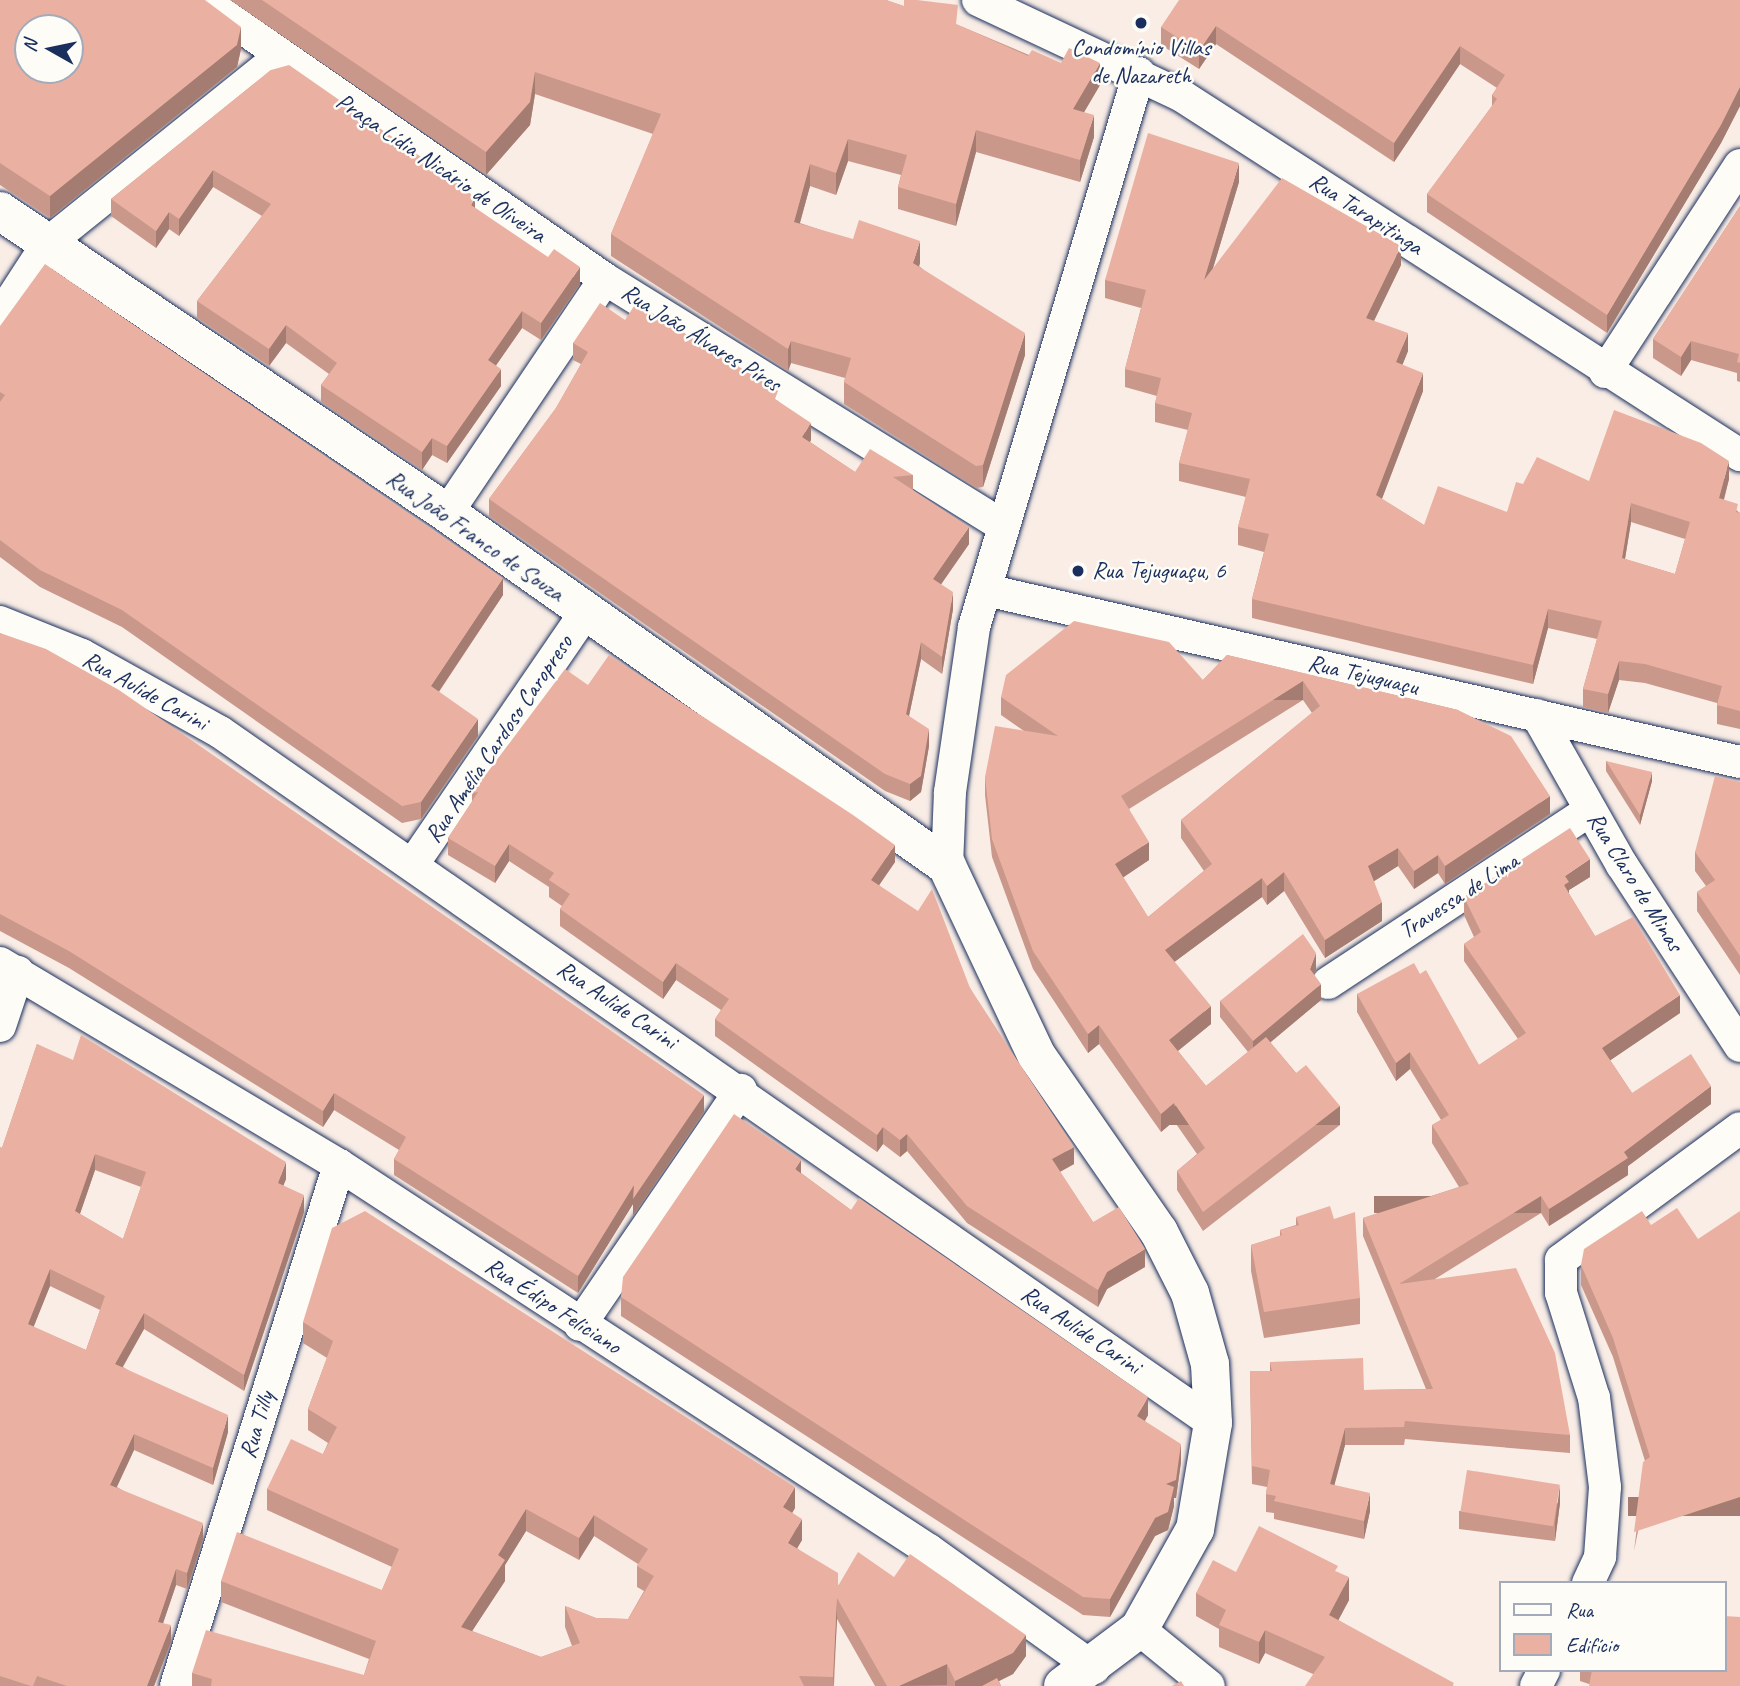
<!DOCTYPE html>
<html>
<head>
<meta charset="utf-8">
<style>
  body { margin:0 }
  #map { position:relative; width:1740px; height:1686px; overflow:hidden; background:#f9ede6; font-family:Caveat,sans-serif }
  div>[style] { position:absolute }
  .roads { filter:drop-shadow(0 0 2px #1b2f5e) drop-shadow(0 0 2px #1b2f5e) }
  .street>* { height:32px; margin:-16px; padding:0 16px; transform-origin:16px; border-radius:16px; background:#fdfcf7 }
  .secondary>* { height:38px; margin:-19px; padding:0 19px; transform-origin:19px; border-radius:19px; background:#fdfcf7 }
  .wall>* { inset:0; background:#c9988b }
  .shaded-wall>* { inset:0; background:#a47c71; transform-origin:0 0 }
  .building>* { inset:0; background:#eab1a2; transform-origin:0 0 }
  .dots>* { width:19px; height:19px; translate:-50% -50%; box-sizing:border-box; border:4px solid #fdfcf7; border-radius:50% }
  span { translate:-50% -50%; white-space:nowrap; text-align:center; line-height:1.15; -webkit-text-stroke:5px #fdfcf7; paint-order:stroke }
  .poi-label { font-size:24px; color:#1b2f5e }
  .left { translate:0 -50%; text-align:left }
  .street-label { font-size:24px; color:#1b2f5e }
  .legend { position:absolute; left:1499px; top:1581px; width:228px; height:91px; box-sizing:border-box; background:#fdfcf7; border:2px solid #a3aaba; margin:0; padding:9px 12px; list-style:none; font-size:21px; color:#1b2f5e }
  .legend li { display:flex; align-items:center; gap:14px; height:35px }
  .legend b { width:35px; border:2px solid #a3aaba }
  .north { position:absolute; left:14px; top:14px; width:70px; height:70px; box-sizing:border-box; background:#fdfcf7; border:2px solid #a3aaba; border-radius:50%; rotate:279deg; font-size:19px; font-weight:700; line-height:28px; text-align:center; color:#1b2f5e }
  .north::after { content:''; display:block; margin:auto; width:24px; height:32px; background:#1b2f5e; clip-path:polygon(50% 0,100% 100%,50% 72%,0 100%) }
</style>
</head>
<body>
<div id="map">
  <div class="roads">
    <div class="street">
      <div style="left:202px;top:0;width:490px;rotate:34.7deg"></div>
      <div style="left:605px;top:279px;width:466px;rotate:31.8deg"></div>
      <div style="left:978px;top:0;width:225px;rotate:25.2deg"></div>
      <div style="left:1182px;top:96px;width:664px;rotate:32.76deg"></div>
      <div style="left:0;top:317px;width:88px;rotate:-57deg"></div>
      <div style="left:48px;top:243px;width:295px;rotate:-38.8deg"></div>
      <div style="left:1605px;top:372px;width:247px;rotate:-56.9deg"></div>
      <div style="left:447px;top:513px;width:282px;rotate:-56deg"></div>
      <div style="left:986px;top:590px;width:773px;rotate:12.85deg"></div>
      <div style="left:0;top:622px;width:88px;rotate:21.9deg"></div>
      <div style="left:82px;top:655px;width:158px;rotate:29.2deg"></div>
      <div style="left:220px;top:732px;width:1210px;rotate:34.83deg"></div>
      <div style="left:1537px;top:715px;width:172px;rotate:60.5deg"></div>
      <div style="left:1622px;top:865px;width:216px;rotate:56.9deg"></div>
      <div style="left:413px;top:864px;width:304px;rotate:-55.6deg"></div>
      <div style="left:947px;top:866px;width:74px;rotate:-87.7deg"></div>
      <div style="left:950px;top:792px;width:167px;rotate:-81.7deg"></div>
      <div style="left:974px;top:627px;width:578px;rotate:-73.41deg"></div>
      <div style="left:0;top:963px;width:395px;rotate:30.8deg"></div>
      <div style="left:339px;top:1165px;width:705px;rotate:33.13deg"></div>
      <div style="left:929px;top:1550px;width:203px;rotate:35.6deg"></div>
      <div style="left:1328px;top:983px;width:314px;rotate:-33.4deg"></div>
      <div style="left:0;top:1026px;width:57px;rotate:-71.6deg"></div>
      <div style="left:580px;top:1325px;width:285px;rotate:-55.6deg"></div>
      <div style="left:1588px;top:1583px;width:29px;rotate:-65deg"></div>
      <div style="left:1600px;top:1557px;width:70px;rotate:-85.9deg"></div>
      <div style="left:1605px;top:1487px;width:90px;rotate:-97deg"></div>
      <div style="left:1594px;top:1398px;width:110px;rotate:-107.4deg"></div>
      <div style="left:1561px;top:1293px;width:33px;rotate:-90deg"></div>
      <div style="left:1561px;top:1260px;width:222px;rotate:-36.4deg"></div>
      <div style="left:1139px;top:1629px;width:90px;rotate:39.2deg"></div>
      <div style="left:176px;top:1686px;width:546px;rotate:-72.63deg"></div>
      <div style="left:1536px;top:1686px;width:18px;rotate:-63deg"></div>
    </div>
    <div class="secondary">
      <div style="left:0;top:211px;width:539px;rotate:34.04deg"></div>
      <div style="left:447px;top:513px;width:612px;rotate:35.22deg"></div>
      <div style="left:947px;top:866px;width:210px;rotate:64.7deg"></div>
      <div style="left:1037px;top:1056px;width:214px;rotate:55.3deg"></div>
      <div style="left:1159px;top:1232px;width:68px;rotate:63.1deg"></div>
      <div style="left:1190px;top:1293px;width:74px;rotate:74.3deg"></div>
      <div style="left:1210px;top:1364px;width:59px;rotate:87.1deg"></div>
      <div style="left:1213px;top:1423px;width:108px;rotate:99.6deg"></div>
      <div style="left:1195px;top:1529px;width:115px;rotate:119.2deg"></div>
      <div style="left:1139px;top:1629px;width:95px;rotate:143.1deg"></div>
    </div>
  </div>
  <div class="wall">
    <div style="clip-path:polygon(0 0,241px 49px,237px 67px,50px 218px,0 185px)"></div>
    <div style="clip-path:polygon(230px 0,886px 0,958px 25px,1100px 85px,1084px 112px,1094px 137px,1080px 182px,976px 152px,956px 226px,898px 209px,898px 187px,901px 175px,848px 161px,836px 195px,810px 186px,800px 223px,920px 263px,919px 266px,1025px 355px,983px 487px,976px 488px,844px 404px,844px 382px,845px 378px,791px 363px,788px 371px,611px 256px,611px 234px,653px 134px,535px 94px,530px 125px,486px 175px)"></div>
    <div style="clip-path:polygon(1740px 0,1740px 106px,1721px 143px,1607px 333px,1427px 212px,1427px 194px,1492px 106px,1492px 95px,1497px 88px,1460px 64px,1394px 162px,1216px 44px,1199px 69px,1161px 45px,1161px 27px)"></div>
    <div style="clip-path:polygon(271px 70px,475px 208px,580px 284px,541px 340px,522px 328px,496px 365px,501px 386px,447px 463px,432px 455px,422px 470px,321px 402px,321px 385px,329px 374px,286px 343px,269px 366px,197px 318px,197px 301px,262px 216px,213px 187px,179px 236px,169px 229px,156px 248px,111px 216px,111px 199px)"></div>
    <div style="clip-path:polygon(evenodd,1239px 182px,1213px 268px,1401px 265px,1374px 321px,1408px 351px,1402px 365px,1423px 391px,1382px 499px,1424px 525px,1507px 512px,1523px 484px,1589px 481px,1729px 479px,1724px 500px,1740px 513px,1740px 729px,1717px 724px,1717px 703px,1645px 683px,1619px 680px,1608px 713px,1583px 707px,1583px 689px,1597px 639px,1548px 628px,1533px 684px,1252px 618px,1252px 599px,1264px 552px,1238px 545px,1238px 527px,1246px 497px,1179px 481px,1179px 463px,1188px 430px,1155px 422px,1155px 403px,1157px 396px,1125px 387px,1125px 369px,1141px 308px,1105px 298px,1105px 280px,1239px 182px,1631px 522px,1685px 539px,1675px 574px,1625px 559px,1631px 522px)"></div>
    <div style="clip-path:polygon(1740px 206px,1740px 382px,1737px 381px,1737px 373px,1691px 360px,1681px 376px,1653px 358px,1653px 339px)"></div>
    <div style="clip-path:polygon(625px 320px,778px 401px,811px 440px,810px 442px,855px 472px,913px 475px,913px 490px,969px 544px,941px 584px,953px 609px,942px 674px,921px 659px,909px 716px,929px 746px,921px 792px,910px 801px,885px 791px,489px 516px,489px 499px,556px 408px,581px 364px,573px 360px,573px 343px)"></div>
    <div style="clip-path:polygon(0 326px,503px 595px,439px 692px,478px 736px,421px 819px,402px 823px,122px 627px,40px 587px,0 557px)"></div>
    <div style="clip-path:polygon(0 633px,704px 1112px,633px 1216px,633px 1204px,578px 1293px,394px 1175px,394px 1159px,399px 1150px,334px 1110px,323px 1127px,69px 968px,0 931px)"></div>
    <div style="clip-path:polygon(evenodd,1227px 655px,1458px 710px,1550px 814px,1445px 884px,1438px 873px,1414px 889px,1398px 866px,1374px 881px,1382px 921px,1325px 958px,1284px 891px,1267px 905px,1262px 897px,1174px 962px,1211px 1024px,1178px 1051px,1206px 1086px,1248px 1052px,1220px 1017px,1220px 1001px,1316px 970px,1314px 974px,1321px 1000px,1270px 1042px,1340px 1125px,1203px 1231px,1177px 1190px,1177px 1171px,1197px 1154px,1174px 1121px,1161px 1132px,1099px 1044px,1088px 1053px,1033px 969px,992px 857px,985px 795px,985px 777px,1024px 731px,1001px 715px,1001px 697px,1203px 680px,1227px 655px,1303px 700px,1312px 713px,1181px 820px,1181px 838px,1204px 871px,1148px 917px,1123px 877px,1149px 860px,1129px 809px,1303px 700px)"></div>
    <div style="clip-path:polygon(588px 685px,895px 862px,879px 885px,970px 988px,1074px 1164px,1060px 1172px,1093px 1222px,1145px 1267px,1107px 1289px,1098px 1307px,967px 1223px,907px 1151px,900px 1157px,883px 1144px,877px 1152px,715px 1036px,715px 1019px,721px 1010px,676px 980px,663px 999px,560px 926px,560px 909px,562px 906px,549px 897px,549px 887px,509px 861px,495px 883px,448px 855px,448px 838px,472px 802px,472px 793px)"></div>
    <div style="clip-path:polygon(1606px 761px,1652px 781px,1640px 825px,1606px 771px)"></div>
    <div style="clip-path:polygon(1740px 782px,1740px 975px,1697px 911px,1697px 892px,1706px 886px,1695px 871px,1695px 852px)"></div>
    <div style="clip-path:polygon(1590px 877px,1569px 890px,1569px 894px,1595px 936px,1680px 1013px,1610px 1060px,1632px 1093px,1711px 1104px,1628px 1166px,1628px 1175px,1570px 1213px,1549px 1226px,1541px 1213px,1435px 1279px,1570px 1435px,1570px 1453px,1405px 1439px,1404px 1445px,1345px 1445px,1334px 1485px,1370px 1511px,1364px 1539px,1274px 1519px,1274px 1513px,1266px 1512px,1266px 1494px,1267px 1487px,1252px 1484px,1250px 1371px,1270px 1371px,1270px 1362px,1364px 1390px,1426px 1389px,1363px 1236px,1363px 1218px,1459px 1187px,1432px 1143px,1432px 1125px,1441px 1120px,1410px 1069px,1396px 1081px,1357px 1012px,1357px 994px,1420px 974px,1479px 1065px,1518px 1039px,1464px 961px,1464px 944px,1474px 937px,1464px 915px,1464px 897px)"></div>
    <div style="clip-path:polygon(evenodd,37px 1044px,286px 1179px,283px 1186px,304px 1212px,244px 1391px,144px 1329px,123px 1367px,228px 1432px,213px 1485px,134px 1450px,117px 1487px,203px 1539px,187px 1589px,176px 1585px,163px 1623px,171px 1642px,154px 1686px,0 1686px,0 1147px,2px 1148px,37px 1044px,95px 1170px,141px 1187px,123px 1239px,80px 1214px,95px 1170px,37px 1044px,50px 1286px,100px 1310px,86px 1350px,33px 1327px,50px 1286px)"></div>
    <div style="clip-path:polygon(801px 1173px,851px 1210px,1148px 1415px,1145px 1421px,1181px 1462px,1176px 1498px,1174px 1498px,1174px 1506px,1168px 1530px,1155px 1536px,1110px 1617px,1083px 1615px,621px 1316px,621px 1297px)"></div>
    <div style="clip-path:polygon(1296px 1217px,1360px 1298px,1360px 1324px,1264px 1338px,1251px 1271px,1251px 1245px,1280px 1236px,1280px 1230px,1296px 1225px)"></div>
    <div style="clip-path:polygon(1651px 1225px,1698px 1239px,1634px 1551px,1645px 1461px,1613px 1357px,1581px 1285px,1581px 1265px)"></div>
    <div style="clip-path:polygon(evenodd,303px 1322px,795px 1508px,792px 1513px,802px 1540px,797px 1548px,838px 1585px,894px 1577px,1026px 1656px,1013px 1674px,999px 1681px,1001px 1686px,875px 1686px,837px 1619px,834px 1686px,192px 1686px,192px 1673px,364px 1675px,369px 1659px,221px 1602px,221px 1581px,382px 1590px,392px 1567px,267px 1510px,267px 1489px,323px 1454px,328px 1443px,308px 1430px,308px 1409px,327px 1358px,303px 1343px,303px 1322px,526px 1531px,579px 1560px,594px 1536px,638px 1564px,637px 1566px,637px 1587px,644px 1591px,628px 1619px,596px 1618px,565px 1606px,565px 1627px,572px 1646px,541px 1657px,472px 1631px,505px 1581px,505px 1565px,526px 1531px)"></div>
    <div style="clip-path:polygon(1560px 1503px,1555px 1541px,1459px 1529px,1459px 1511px)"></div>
    <div style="clip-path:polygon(1236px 1572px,1338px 1572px,1349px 1600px,1338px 1620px,1454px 1686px,1313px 1674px,1265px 1653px,1259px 1664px,1219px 1647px,1219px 1629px,1196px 1616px,1196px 1593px)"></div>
    <div style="clip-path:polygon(1580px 1670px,1724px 1670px,1589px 1684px,1580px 1681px)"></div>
  </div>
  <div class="shaded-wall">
    <div style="clip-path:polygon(1216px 26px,1216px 44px,1199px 69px,1199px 51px)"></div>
    <div style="clip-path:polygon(241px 27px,241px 49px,237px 67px,50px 218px,50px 196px)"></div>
    <div style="clip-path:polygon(1460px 46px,1460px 64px,1394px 162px,1394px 143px)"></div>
    <div style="clip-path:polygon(1100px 63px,1100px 85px,1073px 131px,1073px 109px)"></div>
    <div style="clip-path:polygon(535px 72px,535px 94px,530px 125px,486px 175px,486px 152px)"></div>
    <div style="clip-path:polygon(1740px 87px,1740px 106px,1721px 143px,1607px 333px,1607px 315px)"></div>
    <div style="clip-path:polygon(1094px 115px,1094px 137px,1080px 182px,1080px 160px)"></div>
    <div style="clip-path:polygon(976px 130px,976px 152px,956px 226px,956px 204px)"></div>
    <div style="clip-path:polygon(848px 139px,848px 161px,836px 195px,836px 173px)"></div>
    <div style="clip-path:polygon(1239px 163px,1239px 182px,1204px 298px,1204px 280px)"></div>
    <div style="clip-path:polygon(810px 164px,810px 186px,794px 244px,794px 222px)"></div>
    <div style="clip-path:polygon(213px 170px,213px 187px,179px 236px,179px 219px)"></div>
    <div style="clip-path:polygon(475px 198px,475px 215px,471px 205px)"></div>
    <div style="clip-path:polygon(169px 212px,169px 229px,156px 248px,156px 231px)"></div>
    <div style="clip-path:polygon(920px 241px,920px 263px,913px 285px,913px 263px)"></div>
    <div style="clip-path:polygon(1401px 246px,1401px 265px,1366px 337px,1366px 318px)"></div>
    <div style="clip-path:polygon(580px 267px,580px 284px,541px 340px,541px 323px)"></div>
    <div style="clip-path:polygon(522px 311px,522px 328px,488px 377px,488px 360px)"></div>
    <div style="clip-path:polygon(286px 325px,286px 343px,269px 366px,269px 349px)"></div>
    <div style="clip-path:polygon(1025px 333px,1025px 355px,983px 487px,983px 465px)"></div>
    <div style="clip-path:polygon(1408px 333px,1408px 351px,1396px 381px,1396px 362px)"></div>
    <div style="clip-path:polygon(791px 341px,791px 363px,788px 371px,788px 349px)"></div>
    <div style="clip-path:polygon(1691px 341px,1691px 360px,1681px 376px,1681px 357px)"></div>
    <div style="clip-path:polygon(501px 369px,501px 386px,447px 463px,447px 446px)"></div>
    <div style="clip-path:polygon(1423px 373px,1423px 391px,1376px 514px,1376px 495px)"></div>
    <div style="clip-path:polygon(811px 423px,811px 440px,802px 454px,802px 437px)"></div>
    <div style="clip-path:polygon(432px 438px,432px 455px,422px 470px,422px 452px)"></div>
    <div style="clip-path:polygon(1729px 461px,1729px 479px,1719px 517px,1719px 498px)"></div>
    <div style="clip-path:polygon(1631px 503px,1631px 522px,1622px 577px,1622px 558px)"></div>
    <div style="clip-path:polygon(969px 527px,969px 544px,933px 596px,933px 579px)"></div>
    <div style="clip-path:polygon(503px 578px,503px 595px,431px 703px,431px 686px)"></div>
    <div style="clip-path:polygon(953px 592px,953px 609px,942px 674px,942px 657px)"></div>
    <div style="clip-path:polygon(1548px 609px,1548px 628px,1533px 684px,1533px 665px)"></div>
    <div style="clip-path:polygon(921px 642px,921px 659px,906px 730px,906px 714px)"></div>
    <div style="clip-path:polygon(1619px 661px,1619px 680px,1608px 713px,1608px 694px)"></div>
    <div style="left:1303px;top:681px;width:19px;height:215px;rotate:90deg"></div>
    <div style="clip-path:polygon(478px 719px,478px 736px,421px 819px,421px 802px)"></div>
    <div style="clip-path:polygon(929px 729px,929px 746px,921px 792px,910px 801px,910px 784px)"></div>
    <div style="clip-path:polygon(1652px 772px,1652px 781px,1640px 825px,1640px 815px)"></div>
    <div style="clip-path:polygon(1550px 796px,1550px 814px,1445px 884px,1445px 866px)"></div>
    <div style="clip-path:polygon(1149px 842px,1149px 860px,1115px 883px,1115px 864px)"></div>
    <div style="clip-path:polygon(509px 844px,509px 861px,495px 883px,495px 866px)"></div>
    <div style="clip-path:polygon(895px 845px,895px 862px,871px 897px,871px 880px)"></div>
    <div style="clip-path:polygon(1398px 848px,1398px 866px,1368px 885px,1368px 866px)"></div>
    <div style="clip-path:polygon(1438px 855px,1438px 873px,1414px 889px,1414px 871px)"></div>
    <div style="clip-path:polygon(1590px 859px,1590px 877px,1569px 890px,1569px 900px,1564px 903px,1565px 876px)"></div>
    <div style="clip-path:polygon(1284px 872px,1284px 891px,1267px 905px,1267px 886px)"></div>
    <div style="clip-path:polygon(1262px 878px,1262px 897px,1165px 969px,1165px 950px)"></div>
    <div style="clip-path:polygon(1382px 902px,1382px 921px,1325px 958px,1325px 940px)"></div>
    <div style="clip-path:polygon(1316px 953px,1316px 970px,1310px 985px,1310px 969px)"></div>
    <div style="clip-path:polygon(676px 963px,676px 980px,663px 999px,663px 982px)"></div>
    <div style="clip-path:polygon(1321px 984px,1321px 1000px,1253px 1057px,1253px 1041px)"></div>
    <div style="clip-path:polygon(1680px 995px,1680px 1013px,1602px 1066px,1602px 1048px)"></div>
    <div style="clip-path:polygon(1211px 1006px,1211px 1024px,1169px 1058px,1169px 1040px)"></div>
    <div style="clip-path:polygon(1099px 1025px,1099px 1044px,1088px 1053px,1088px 1034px)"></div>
    <div style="clip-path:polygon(1410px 1052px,1410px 1069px,1396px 1081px,1396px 1063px)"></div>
    <div style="clip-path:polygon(1711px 1086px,1711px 1104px,1628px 1166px,1628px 1175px,1549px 1226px,1549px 1209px)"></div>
    <div style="clip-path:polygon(334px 1093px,334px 1110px,323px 1127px,323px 1111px)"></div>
    <div style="clip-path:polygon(704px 1095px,704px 1112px,633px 1216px,633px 1204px,578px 1293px,578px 1276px,634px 1185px)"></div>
    <div style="clip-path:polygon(1174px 1103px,1174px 1121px,1161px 1132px,1161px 1114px)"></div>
    <div style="left:1340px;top:1106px;width:19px;height:173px;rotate:90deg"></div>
    <div style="clip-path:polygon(883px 1127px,883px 1144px,877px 1152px,877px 1135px)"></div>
    <div style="clip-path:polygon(907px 1134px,907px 1151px,900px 1157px,900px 1140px)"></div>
    <div style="clip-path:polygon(1074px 1147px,1074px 1164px,1052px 1176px,1052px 1159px)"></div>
    <div style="clip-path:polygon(95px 1154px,95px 1170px,75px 1228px,75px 1211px)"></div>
    <div style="clip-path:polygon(801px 1160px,801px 1178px,795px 1169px)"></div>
    <div style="clip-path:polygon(286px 1162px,286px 1179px,278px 1199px,278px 1183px)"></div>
    <div style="clip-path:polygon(304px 1195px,304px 1212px,244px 1391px,244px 1375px)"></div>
    <div style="left:1541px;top:1196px;width:17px;height:167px;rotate:90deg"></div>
    <div style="clip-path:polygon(1145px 1249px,1145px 1267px,1107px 1289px,1098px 1307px,1098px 1290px,1107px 1272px)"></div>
    <div style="clip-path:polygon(50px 1269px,50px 1286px,28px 1341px,28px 1324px)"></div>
    <div style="clip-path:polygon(144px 1313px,144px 1329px,115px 1380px,115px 1364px)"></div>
    <div style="clip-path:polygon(1148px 1397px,1148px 1415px,1137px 1434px,1137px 1416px)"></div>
    <div style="clip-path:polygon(228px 1415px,228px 1432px,213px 1485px,213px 1468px)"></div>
    <div style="clip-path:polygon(1345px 1428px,1345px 1445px,1330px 1502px,1330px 1484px)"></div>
    <div style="clip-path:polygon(134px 1434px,134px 1450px,110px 1501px,110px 1485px)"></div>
    <div style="clip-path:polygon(1181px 1444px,1181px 1462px,1176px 1498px,1174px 1498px,1174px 1506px,1168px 1530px,1155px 1536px,1110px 1617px,1110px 1599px,1155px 1518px,1166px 1484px)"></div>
    <div style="clip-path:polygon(1560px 1485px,1560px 1503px,1555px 1541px,1555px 1523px)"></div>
    <div style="clip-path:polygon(795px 1487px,795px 1508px,783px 1528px,783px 1507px)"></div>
    <div style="clip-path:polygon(1370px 1493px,1370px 1511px,1364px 1539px,1364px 1521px)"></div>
    <div style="left:1740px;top:1497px;width:19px;height:112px;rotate:90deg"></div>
    <div style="clip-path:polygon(526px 1509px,526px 1531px,505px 1565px,505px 1581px,461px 1648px,461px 1627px,498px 1555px)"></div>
    <div style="clip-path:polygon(594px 1515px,594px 1536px,579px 1560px,579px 1538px)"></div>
    <div style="clip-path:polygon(802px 1519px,802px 1540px,788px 1564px,788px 1543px)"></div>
    <div style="clip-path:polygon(203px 1523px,203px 1539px,187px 1589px,187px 1573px)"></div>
    <div style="clip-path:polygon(176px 1569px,176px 1585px,158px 1638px,158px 1622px)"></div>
    <div style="clip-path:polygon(1349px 1577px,1349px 1600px,1329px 1638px,1329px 1615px)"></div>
    <div style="clip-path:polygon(837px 1598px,837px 1619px,833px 1686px,833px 1677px)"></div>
    <div style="clip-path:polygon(171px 1625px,171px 1642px,154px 1686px,147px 1686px)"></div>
    <div style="clip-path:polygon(1265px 1630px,1265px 1653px,1259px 1664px,1259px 1642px)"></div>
    <div style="clip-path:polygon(1026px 1635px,1026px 1656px,1013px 1674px,989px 1686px,955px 1686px,955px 1681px)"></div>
    <div style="clip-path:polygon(947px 1664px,947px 1685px,899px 1686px)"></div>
  </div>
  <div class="building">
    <div style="clip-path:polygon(evenodd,0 0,205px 0,241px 27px,237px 45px,50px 196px,0 163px,0 0,28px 28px,70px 28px,70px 70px,28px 70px,28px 28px)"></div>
    <div style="clip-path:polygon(262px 0,886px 0,904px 6px,904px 0,917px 0,958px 5px,956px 24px,1028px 56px,1032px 50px,1061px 63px,1069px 48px,1100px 63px,1073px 109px,1094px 115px,1080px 160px,976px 130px,956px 204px,898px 187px,907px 155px,848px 139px,836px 173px,810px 164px,794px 222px,853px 239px,859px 220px,920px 241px,913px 263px,1025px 333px,983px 465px,976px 466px,844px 382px,851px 358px,791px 341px,788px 349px,611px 234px,661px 114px,535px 72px,530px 102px,486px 152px)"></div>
    <div style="clip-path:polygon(1179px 0,1740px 0,1740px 87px,1721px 125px,1607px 315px,1427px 194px,1497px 99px,1492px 95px,1505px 75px,1460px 46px,1394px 143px,1216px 26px,1199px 51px,1161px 27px)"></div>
    <div style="clip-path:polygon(289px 65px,460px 184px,475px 198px,471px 205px,548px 257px,554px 249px,580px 267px,541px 323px,522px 311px,488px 360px,501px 369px,447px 446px,432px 438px,422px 452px,321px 385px,337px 363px,286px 325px,269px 349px,197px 301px,271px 204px,213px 170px,179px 219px,169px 212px,156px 231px,111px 199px,271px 70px)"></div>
    <div style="clip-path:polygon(evenodd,1148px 133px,1239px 163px,1204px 280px,1282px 178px,1401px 246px,1366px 318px,1408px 333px,1396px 362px,1423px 373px,1376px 495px,1424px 525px,1438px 486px,1507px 512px,1516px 482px,1523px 484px,1537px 457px,1589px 481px,1614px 410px,1701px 443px,1729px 461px,1719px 498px,1738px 504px,1736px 512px,1740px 513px,1740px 711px,1717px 705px,1722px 686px,1645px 664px,1619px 661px,1608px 694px,1583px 689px,1602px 621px,1548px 609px,1533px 665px,1252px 599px,1269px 534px,1238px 527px,1250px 479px,1179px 463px,1192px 413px,1155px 403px,1161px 378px,1125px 369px,1146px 290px,1105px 280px,1148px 133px,1631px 503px,1690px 522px,1675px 574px,1622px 558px,1631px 503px)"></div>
    <div style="clip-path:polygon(1740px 206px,1740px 363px,1737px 362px,1739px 354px,1691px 341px,1681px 357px,1653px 339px)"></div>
    <div style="clip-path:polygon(45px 264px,503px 578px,431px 686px,478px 719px,421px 802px,402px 806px,122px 610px,40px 570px,0 540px,0 402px,5px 395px,0 392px,0 326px)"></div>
    <div style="clip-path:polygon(600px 303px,625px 320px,636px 303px,778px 391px,775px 399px,811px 423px,802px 437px,855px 472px,870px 449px,913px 475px,893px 477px,969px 527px,933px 579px,953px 592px,942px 657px,921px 642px,906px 714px,929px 729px,921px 776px,910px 784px,885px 774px,489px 499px,556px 408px,588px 352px,573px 343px)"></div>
    <div style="clip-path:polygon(evenodd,1074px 621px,1169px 642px,1203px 680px,1227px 655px,1458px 710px,1511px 736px,1550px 796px,1445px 866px,1438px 855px,1414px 871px,1398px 848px,1368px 866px,1382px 902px,1325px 940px,1284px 872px,1267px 886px,1262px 878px,1165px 950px,1211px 1006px,1169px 1040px,1206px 1086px,1266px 1037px,1296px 1073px,1306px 1065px,1340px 1106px,1203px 1212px,1177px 1171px,1205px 1148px,1174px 1103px,1161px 1114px,1099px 1025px,1088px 1034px,1033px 951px,992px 839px,985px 777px,995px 726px,1058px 736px,1001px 697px,1006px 675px,1074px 621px,1303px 681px,1320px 706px,1181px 820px,1212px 864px,1148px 917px,1115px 864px,1149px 842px,1121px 796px,1303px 681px)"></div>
    <div style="clip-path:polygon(0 633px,46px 649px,119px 690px,704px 1095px,633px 1199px,634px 1185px,578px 1276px,394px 1159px,406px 1137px,334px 1093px,323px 1111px,69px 951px,0 914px)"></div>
    <div style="clip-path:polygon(609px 655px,853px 815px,895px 845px,871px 880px,918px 911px,932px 889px,970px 988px,1074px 1147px,1052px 1159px,1093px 1222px,1119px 1207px,1145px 1249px,1107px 1272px,1098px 1290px,967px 1206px,907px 1134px,900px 1140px,883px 1127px,877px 1135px,715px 1019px,729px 999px,676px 963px,663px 982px,560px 909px,570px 894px,549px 880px,554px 873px,509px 844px,495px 866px,448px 838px,478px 792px,472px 793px,565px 669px,588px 685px)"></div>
    <div style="clip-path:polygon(1606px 761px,1652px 772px,1640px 815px)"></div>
    <div style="clip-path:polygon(1715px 776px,1740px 782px,1740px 956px,1697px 892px,1715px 880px,1695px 852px)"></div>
    <div style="clip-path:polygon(1570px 828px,1590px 859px,1565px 876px,1569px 882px,1564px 885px,1595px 936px,1633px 917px,1680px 995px,1602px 1048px,1632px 1093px,1691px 1054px,1711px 1086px,1624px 1152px,1628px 1158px,1570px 1196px,1549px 1209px,1541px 1196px,1399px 1284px,1516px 1268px,1555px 1353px,1570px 1435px,1405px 1421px,1404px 1427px,1345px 1428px,1330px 1484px,1370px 1493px,1364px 1521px,1274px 1501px,1276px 1496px,1266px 1494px,1270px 1470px,1252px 1466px,1250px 1371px,1272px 1371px,1270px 1362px,1363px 1358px,1364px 1390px,1433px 1389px,1363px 1218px,1469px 1184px,1432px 1125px,1449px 1115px,1410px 1052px,1396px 1063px,1357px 994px,1414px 963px,1420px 974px,1426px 970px,1479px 1065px,1526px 1033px,1464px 944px,1481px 932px,1464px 897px)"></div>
    <div style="clip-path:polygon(1303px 934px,1316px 953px,1310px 969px,1321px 984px,1253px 1041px,1220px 1001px)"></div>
    <div style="clip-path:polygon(evenodd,81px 1035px,286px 1162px,278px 1183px,304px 1195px,244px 1375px,144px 1313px,115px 1364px,228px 1415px,213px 1468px,134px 1434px,110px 1485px,203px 1523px,187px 1573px,176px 1569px,158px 1622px,171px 1625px,147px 1686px,67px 1686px,37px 1676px,33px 1686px,31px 1686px,0 1676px,0 1147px,2px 1148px,37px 1044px,73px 1060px,81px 1035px,95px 1154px,146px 1172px,123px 1239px,75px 1211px,95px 1154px,81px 1035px,50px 1269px,105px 1296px,86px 1350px,28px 1324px,50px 1269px)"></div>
    <div style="clip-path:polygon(734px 1114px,801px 1160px,795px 1169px,851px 1210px,859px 1198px,1148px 1397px,1137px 1416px,1181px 1444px,1176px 1480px,1166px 1484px,1174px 1487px,1168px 1512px,1155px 1518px,1110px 1599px,1083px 1597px,621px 1297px,623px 1277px)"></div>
    <div style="clip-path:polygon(1330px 1206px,1334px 1219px,1355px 1212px,1360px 1298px,1264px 1312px,1251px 1245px,1282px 1235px,1280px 1230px,1299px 1225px,1296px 1217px)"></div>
    <div style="clip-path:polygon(1677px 1208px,1698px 1239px,1740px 1211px,1740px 1497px,1634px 1532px,1643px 1462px,1650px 1457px,1613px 1338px,1581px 1265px,1584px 1249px,1642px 1211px,1651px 1225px)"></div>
    <div style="clip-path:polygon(evenodd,365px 1211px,795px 1487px,783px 1507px,802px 1519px,788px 1543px,838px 1573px,838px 1586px,858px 1552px,894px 1577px,910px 1554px,1026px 1635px,1013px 1653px,955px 1681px,947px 1664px,899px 1686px,887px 1686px,837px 1598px,833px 1677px,799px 1676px,804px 1686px,211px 1686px,212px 1679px,192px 1673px,206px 1630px,364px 1675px,376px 1641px,221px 1581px,237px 1532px,382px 1590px,399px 1549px,267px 1489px,291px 1439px,323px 1454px,337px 1427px,308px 1409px,333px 1341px,303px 1322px,332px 1228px,365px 1211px,526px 1509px,579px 1538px,594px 1515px,648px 1549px,637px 1566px,654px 1576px,628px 1619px,596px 1618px,565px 1606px,580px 1643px,541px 1657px,461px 1627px,505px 1560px,498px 1555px,526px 1509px)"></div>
    <div style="left:1467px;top:1470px;width:94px;height:42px;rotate:9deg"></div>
    <div style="clip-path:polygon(1259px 1526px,1338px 1566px,1335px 1571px,1349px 1577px,1329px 1615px,1454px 1683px,1452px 1686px,1305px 1686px,1325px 1657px,1265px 1630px,1259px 1642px,1219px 1625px,1226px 1610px,1196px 1593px,1213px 1560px,1236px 1572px)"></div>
    <div style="clip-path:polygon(1724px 1616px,1740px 1617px,1740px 1686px,1589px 1686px,1592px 1670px,1724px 1670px)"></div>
    <div style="clip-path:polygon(997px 1678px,1001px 1686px,982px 1686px)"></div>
    <div style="clip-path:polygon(1181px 1681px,1184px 1686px,1172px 1686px)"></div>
  </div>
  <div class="dots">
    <div style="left:1141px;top:23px;background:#1b2f5e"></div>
    <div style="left:1078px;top:571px;background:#1b2f5e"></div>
  </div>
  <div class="poi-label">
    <span style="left:1141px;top:62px">Condomínio Villas<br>de Nazareth</span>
    <span class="left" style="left:1092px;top:571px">Rua Tejuguaçu, 6</span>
  </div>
  <div class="street-label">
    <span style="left:441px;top:168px;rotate:34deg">Praça Lídia Nicário de Oliveira</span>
    <span style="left:1366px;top:214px;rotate:33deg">Rua Tarapitinga</span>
    <span style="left:701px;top:338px;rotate:32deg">Rua João Álvares Píres</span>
    <span style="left:475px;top:536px;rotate:35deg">Rua João Franco de Souza</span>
    <span style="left:1363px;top:675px;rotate:13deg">Rua Tejuguaçu</span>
    <span style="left:145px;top:691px;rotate:29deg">Rua Aulide Carini</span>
    <span style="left:499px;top:739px;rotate:-56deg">Rua Amélia Cardoso Caropreso</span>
    <span style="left:1635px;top:882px;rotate:58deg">Rua Claro de Minas</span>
    <span style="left:1459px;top:896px;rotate:-33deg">Travessa de Lima</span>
    <span style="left:617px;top:1005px;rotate:34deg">Rua Aulide Carini</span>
    <span style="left:553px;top:1306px;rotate:33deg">Rua Édipo Feliciano</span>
    <span style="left:1081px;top:1330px;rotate:34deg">Rua Aulide Carini</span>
    <span style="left:257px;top:1425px;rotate:-73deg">Rua Tilly</span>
  </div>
  <ul class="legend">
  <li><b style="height:9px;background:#fdfcf7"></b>Rua</li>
  <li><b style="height:19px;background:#eab1a2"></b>Edifício</li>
  </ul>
  <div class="north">N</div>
</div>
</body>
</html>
